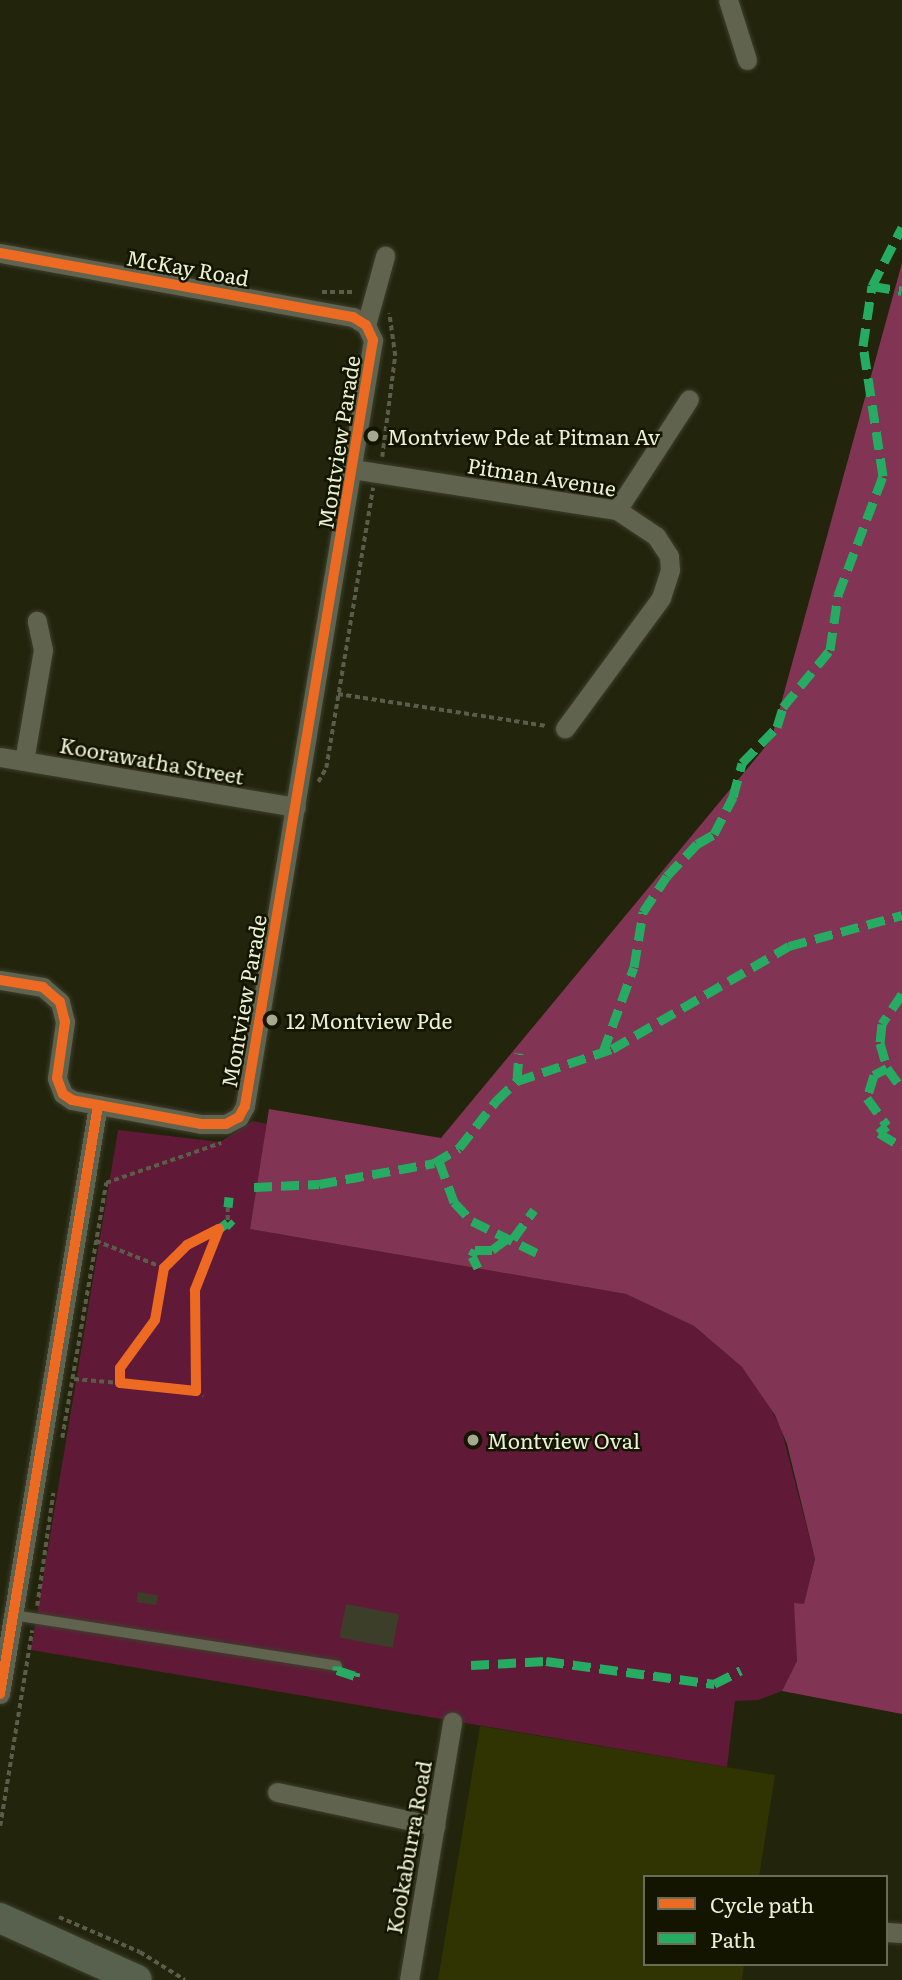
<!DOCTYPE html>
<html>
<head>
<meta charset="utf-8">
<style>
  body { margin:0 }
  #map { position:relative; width:902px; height:1980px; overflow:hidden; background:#22240c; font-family:Literata,serif }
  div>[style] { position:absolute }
  .built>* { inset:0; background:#2f3402 }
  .green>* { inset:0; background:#601a38 }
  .forest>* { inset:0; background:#823454 }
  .building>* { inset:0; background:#3c3e29; transform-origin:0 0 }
  .path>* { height:3.5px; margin-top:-1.75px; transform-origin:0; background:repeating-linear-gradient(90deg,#5b5d4b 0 5px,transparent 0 8.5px) }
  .roads { filter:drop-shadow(0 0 2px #3d3f2d) drop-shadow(0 0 2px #3d3f2d) }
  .lane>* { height:10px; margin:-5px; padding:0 5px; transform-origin:5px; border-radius:5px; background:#60634e }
  .street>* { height:19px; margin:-9.5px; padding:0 9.5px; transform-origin:9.5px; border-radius:9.5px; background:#60634e }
  .primary>* { height:30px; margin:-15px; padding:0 15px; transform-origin:15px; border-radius:15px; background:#58614d }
  .quiet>* { height:9px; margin-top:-4.5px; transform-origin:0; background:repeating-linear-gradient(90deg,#26ab63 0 18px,transparent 0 27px) }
  .cycleway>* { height:10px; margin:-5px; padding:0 5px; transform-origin:5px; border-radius:5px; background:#ed6a23 }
  .dots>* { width:19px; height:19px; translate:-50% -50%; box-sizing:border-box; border:4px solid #131501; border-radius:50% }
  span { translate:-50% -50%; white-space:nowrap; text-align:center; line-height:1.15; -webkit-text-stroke:5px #131501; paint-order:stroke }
  .street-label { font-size:21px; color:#ebf1d3 }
  .poi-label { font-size:21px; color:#ebf1d3 }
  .left { translate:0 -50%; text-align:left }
  .legend { position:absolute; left:643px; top:1875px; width:245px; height:91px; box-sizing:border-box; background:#131501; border:2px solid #696d55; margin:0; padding:9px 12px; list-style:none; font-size:21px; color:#ebf1d3 }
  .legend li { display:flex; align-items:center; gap:14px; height:35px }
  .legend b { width:35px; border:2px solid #696d55 }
</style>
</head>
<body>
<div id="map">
  <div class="built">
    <div style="clip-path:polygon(480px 1726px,775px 1775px,759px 1877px,645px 1877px,645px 1964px,744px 1964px,742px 1980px,438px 1980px)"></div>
  </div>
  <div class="green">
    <div style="clip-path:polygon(253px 1121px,267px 1124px,250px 1229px,626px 1294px,694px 1326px,742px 1367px,760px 1389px,781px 1428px,815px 1559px,804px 1605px,795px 1603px,797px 1661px,782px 1691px,758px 1700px,735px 1701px,727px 1767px,31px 1650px,118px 1130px,220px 1142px)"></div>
  </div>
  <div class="forest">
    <div style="clip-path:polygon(902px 263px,902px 1714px,782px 1691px,797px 1661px,794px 1603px,804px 1604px,815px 1559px,787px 1444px,775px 1415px,742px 1367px,694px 1326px,626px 1294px,250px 1229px,269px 1109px,441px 1138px,771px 740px)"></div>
  </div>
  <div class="building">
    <div style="left:138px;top:1592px;width:20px;height:10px;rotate:9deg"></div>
    <div style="left:346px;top:1604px;width:54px;height:34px;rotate:11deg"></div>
  </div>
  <div class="path">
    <div style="left:322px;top:292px;width:34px"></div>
    <div style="left:382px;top:457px;width:102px;rotate:-82.7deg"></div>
    <div style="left:395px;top:356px;width:43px;rotate:-97.9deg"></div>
    <div style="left:338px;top:694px;width:211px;rotate:8.7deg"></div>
    <div style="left:318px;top:782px;width:16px;rotate:-60deg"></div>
    <div style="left:326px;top:768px;width:284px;rotate:-80.5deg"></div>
    <div style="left:228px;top:1207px;width:15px;rotate:90deg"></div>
    <div style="left:96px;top:1241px;width:73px;rotate:21.7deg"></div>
    <div style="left:74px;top:1379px;width:46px;rotate:5deg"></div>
    <div style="left:196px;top:1391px;width:9px;rotate:32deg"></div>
    <div style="left:62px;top:1438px;width:259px;rotate:-80.2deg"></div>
    <div style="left:106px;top:1183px;width:122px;rotate:-19.2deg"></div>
    <div style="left:37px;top:1606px;width:114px;rotate:-81.9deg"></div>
    <div style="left:0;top:1826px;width:198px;rotate:-80.7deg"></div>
    <div style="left:59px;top:1917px;width:88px;rotate:23.4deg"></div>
    <div style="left:140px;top:1952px;width:53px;rotate:31.9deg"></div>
  </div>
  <div class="roads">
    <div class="lane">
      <div style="left:13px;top:1615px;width:328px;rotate:8.9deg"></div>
    </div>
    <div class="street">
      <div style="left:728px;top:0;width:63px;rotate:72.4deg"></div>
      <div style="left:0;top:253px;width:359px;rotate:10.3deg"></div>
      <div style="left:353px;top:317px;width:15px;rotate:32deg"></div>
      <div style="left:366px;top:325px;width:17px;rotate:65deg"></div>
      <div style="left:373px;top:340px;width:777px;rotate:99.49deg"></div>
      <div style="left:245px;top:1106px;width:13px;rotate:119deg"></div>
      <div style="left:239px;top:1117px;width:15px;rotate:152deg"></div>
      <div style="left:226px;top:1124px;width:25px;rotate:180deg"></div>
      <div style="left:201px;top:1124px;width:131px;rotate:-169.5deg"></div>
      <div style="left:72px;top:1100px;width:11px;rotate:-146deg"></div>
      <div style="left:63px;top:1094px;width:17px;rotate:-111deg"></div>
      <div style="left:57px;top:1078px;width:57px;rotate:-81.9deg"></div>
      <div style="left:65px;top:1022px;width:21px;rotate:-104deg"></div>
      <div style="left:60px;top:1002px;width:23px;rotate:-139deg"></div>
      <div style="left:43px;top:987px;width:44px;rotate:-170.8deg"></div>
      <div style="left:366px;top:325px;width:72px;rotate:-74.6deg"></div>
      <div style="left:352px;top:469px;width:268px;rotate:8.8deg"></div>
      <div style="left:617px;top:510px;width:47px;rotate:33.7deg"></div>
      <div style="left:656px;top:536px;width:24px;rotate:57deg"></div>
      <div style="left:669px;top:556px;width:14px;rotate:86deg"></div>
      <div style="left:670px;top:570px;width:29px;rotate:108deg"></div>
      <div style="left:661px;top:598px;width:162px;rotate:126.4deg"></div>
      <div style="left:617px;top:510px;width:132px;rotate:-57deg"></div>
      <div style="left:0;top:757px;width:300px;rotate:9.6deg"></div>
      <div style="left:24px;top:761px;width:113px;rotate:-80.3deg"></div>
      <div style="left:43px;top:650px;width:30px;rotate:-102deg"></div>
      <div style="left:0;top:1694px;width:597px;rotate:-80.55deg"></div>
      <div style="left:277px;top:1792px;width:162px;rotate:12.1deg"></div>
      <div style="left:886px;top:1932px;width:16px;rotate:4deg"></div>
      <div style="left:409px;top:1980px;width:262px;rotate:-80.5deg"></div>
    </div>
    <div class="primary">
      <div style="left:0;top:1918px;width:150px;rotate:24.3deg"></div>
    </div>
  </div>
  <div class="quiet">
    <div style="left:872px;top:286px;width:30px;rotate:9deg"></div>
    <div style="left:902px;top:994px;width:36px;rotate:124deg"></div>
    <div style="left:882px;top:1024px;width:19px;rotate:96deg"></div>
    <div style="left:880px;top:1043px;width:26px;rotate:74deg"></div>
    <div style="left:887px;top:1068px;width:26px;rotate:54deg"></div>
    <div style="left:603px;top:1052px;width:90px;rotate:-70deg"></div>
    <div style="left:634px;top:967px;width:56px;rotate:-80.7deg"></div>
    <div style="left:643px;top:912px;width:43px;rotate:-56.3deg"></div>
    <div style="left:667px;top:876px;width:44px;rotate:-46.8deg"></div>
    <div style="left:697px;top:844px;width:20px;rotate:-30deg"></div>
    <div style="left:714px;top:834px;width:42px;rotate:-62.8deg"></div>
    <div style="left:733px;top:797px;width:35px;rotate:-75deg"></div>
    <div style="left:742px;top:763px;width:50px;rotate:-45.8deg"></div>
    <div style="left:777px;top:727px;width:21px;rotate:-73deg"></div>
    <div style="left:783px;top:707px;width:74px;rotate:-50.5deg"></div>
    <div style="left:830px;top:650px;width:56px;rotate:-81.7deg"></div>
    <div style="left:838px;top:595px;width:127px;rotate:-69.3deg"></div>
    <div style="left:883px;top:476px;width:132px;rotate:-98.7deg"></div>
    <div style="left:863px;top:346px;width:61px;rotate:-81.5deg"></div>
    <div style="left:872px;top:286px;width:66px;rotate:-63deg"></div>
    <div style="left:887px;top:1068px;width:15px;rotate:152deg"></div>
    <div style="left:874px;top:1075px;width:24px;rotate:107deg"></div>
    <div style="left:867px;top:1098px;width:34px;rotate:54deg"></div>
    <div style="left:887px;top:1126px;width:11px;rotate:139deg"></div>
    <div style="left:879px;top:1133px;width:27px;rotate:31deg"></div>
    <div style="left:517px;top:1081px;width:28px;rotate:-86deg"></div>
    <div style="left:439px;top:1161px;width:44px;rotate:69.9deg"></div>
    <div style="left:454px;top:1202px;width:26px;rotate:47deg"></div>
    <div style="left:472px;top:1221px;width:72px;rotate:26.2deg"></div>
    <div style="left:254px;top:1187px;width:65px;rotate:-2.6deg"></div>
    <div style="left:319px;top:1184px;width:117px;rotate:-10.3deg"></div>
    <div style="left:434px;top:1163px;width:29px;rotate:-31deg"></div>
    <div style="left:459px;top:1148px;width:60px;rotate:-51.8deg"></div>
    <div style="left:496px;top:1101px;width:29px;rotate:-44deg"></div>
    <div style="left:517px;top:1081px;width:100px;rotate:-18.6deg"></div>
    <div style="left:612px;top:1049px;width:205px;rotate:-30.2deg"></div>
    <div style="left:789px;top:946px;width:117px;rotate:-15.3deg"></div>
    <div style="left:228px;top:1207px;width:10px;rotate:-84deg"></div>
    <div style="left:219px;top:1229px;width:11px;rotate:-38deg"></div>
    <div style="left:228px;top:1222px;width:6px;rotate:45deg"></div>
    <div style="left:513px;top:1239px;width:36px;rotate:-54deg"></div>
    <div style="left:478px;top:1268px;width:13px;rotate:-117deg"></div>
    <div style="left:472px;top:1256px;width:7px;rotate:-63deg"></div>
    <div style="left:475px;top:1250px;width:17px"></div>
    <div style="left:492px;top:1250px;width:20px;rotate:-37deg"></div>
    <div style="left:471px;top:1665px;width:75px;rotate:-3.1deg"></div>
    <div style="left:546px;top:1661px;width:170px;rotate:7.8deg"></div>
    <div style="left:714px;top:1684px;width:30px;rotate:-27deg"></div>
    <div style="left:337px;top:1666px;width:4px;rotate:90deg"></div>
    <div style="left:337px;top:1670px;width:19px;rotate:18deg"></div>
    <div style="left:355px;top:1676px;width:4px;rotate:-76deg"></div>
  </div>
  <div class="cycleway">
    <div style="left:0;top:253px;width:359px;rotate:10.3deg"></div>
    <div style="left:353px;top:317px;width:15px;rotate:32deg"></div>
    <div style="left:366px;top:325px;width:17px;rotate:65deg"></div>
    <div style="left:373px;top:340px;width:777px;rotate:99.49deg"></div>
    <div style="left:245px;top:1106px;width:13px;rotate:119deg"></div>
    <div style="left:239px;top:1117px;width:15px;rotate:152deg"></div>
    <div style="left:226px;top:1124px;width:25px;rotate:180deg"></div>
    <div style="left:201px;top:1124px;width:131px;rotate:-169.5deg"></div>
    <div style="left:72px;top:1100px;width:11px;rotate:-146deg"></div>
    <div style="left:63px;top:1094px;width:17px;rotate:-111deg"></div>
    <div style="left:57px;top:1078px;width:57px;rotate:-81.9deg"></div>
    <div style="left:65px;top:1022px;width:21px;rotate:-104deg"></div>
    <div style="left:60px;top:1002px;width:23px;rotate:-139deg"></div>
    <div style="left:43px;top:987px;width:44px;rotate:-170.8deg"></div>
    <div style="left:219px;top:1229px;width:66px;rotate:111.5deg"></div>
    <div style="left:195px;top:1290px;width:101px;rotate:89.4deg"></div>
    <div style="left:196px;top:1391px;width:76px;rotate:-174deg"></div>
    <div style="left:120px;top:1383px;width:15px;rotate:-90deg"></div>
    <div style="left:120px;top:1368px;width:59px;rotate:-53.9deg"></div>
    <div style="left:155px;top:1320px;width:53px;rotate:-80.2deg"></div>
    <div style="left:164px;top:1268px;width:33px;rotate:-45deg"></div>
    <div style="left:187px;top:1245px;width:36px;rotate:-27deg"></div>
    <div style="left:0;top:1694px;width:597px;rotate:-80.55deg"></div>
  </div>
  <div class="dots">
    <div style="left:373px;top:436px;background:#a5a98d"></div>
    <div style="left:272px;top:1020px;background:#a5a98d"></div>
    <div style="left:473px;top:1440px;background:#a5a98d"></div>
  </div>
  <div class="street-label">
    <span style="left:188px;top:267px;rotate:10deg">McKay Road</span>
    <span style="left:338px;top:442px;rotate:-81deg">Montview Parade</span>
    <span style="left:542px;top:476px;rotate:9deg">Pitman Avenue</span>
    <span style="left:152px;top:760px;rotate:10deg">Koorawatha Street</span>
    <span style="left:243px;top:1001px;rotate:-80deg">Montview Parade</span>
    <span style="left:408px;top:1847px;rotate:-80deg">Kookaburra Road</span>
  </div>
  <div class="poi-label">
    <span class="left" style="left:387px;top:436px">Montview Pde at Pitman Av</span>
    <span class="left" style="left:286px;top:1020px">12 Montview Pde</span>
    <span class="left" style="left:487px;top:1440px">Montview Oval</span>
  </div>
  <ul class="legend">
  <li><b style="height:9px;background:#ed6a23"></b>Cycle path</li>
  <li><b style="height:9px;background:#26ab63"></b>Path</li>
  </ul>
</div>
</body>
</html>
